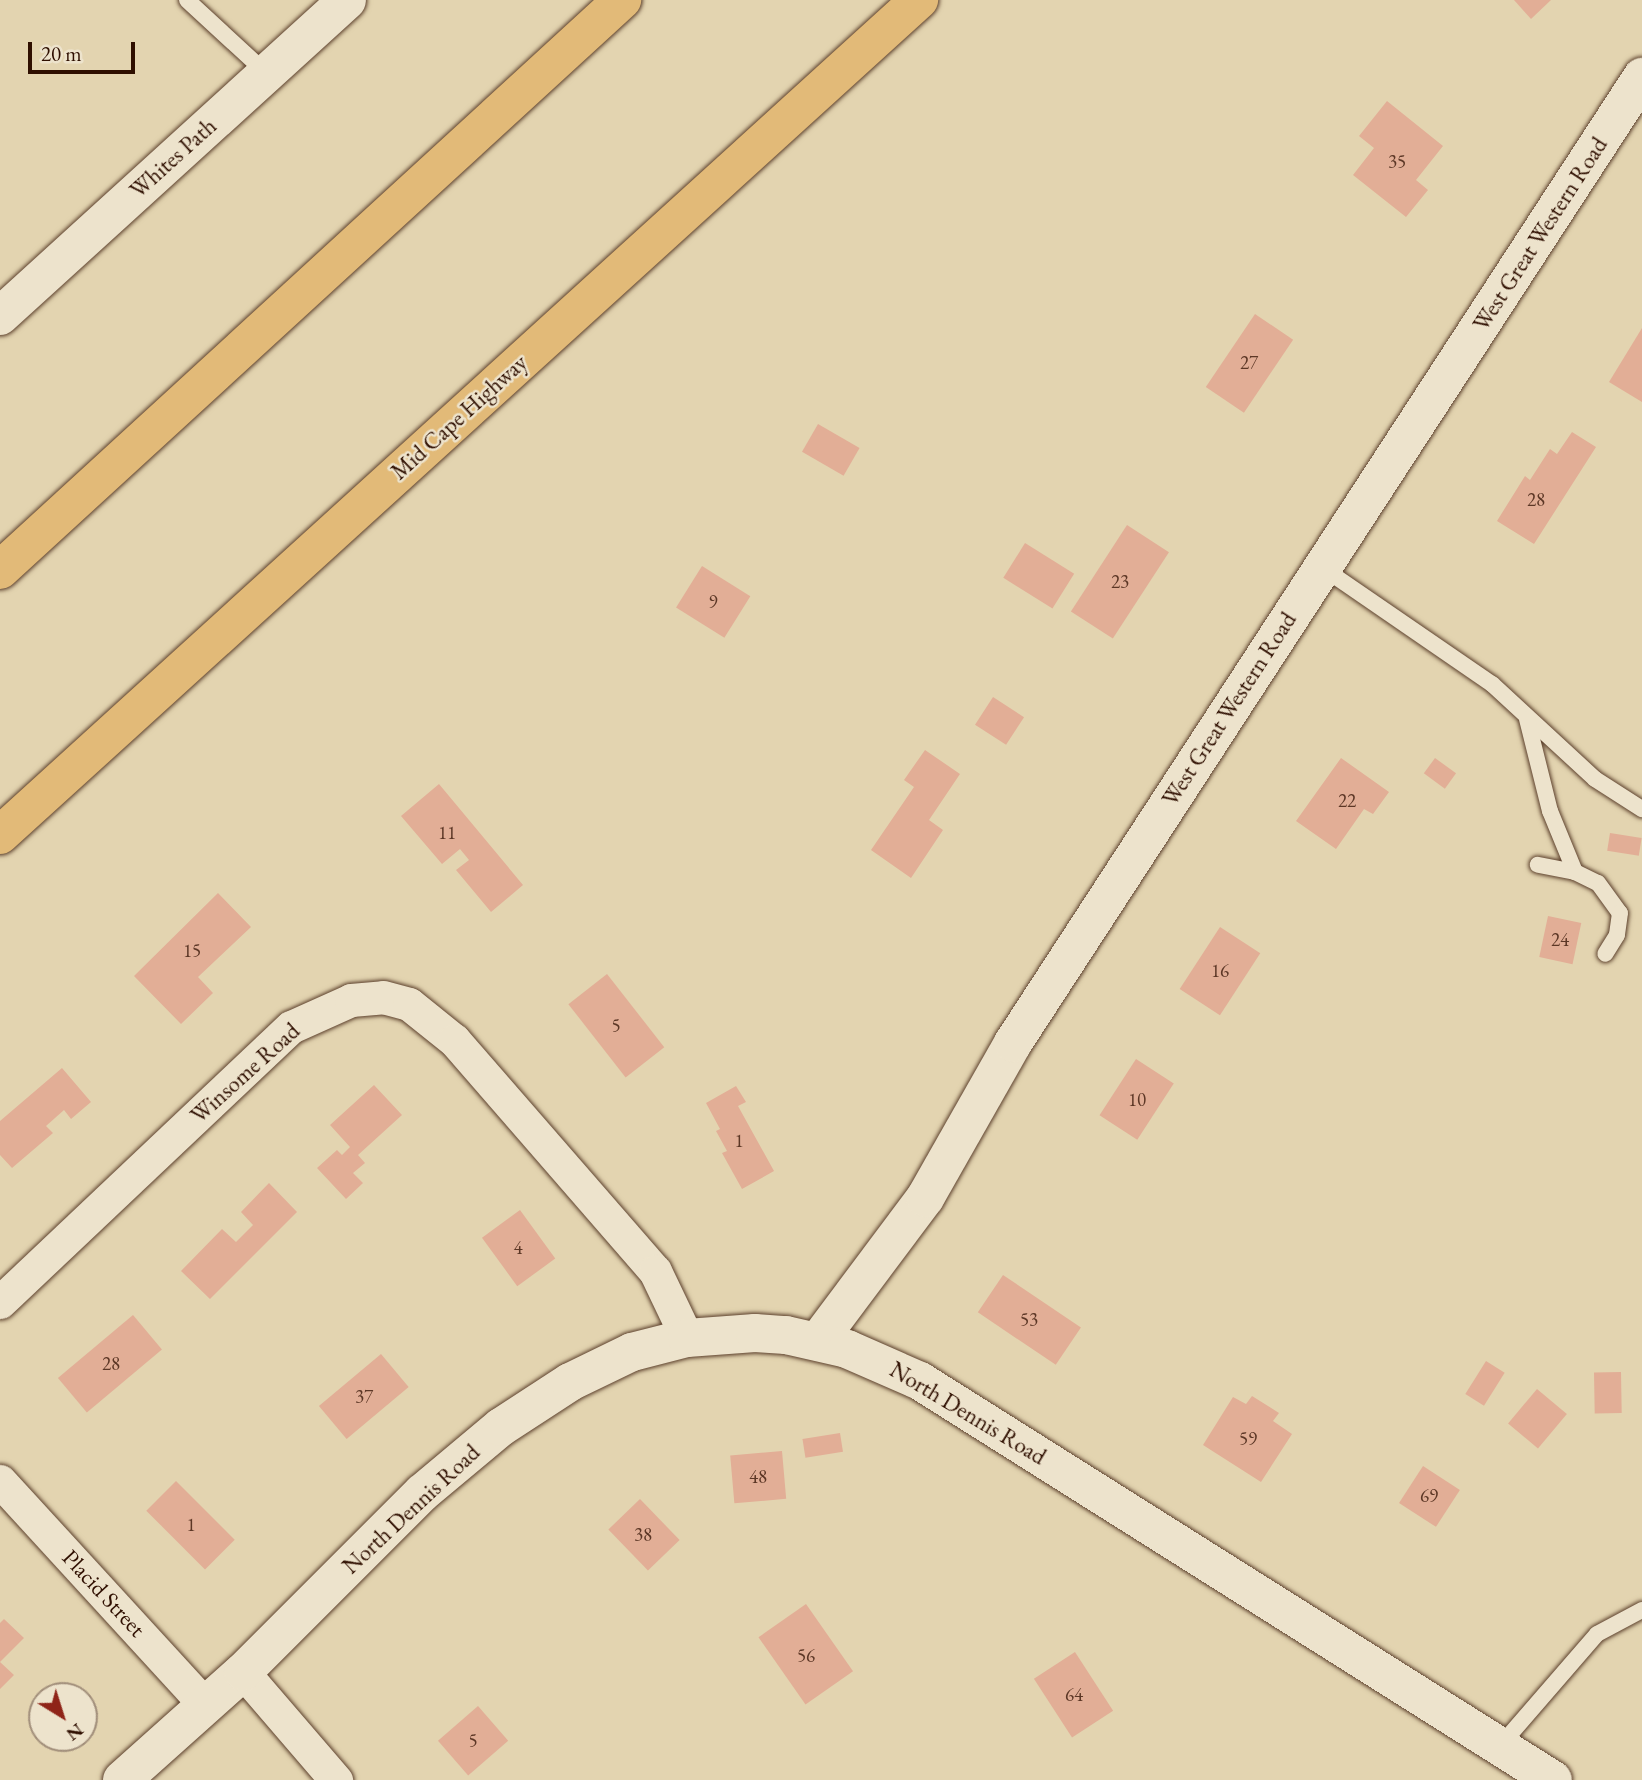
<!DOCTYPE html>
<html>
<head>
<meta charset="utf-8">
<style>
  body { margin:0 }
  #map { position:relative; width:1642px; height:1780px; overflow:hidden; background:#e3d4b0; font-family:"EB Garamond",serif }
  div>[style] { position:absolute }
  .building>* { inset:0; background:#e2ae96; transform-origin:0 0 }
  .roads { filter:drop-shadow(0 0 2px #5c402c) drop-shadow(0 0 2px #5c402c) }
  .lane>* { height:16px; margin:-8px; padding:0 8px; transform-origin:8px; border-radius:8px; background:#ede3cc }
  .street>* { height:33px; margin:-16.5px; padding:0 16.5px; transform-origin:16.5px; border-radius:16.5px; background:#ede3cc }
  .secondary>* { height:38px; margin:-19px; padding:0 19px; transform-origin:19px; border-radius:19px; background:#ede3cc }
  .highway>* { height:38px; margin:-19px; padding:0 19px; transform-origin:19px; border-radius:19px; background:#e2ba78 }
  span { translate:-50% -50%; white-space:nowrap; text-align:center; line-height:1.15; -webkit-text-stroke:5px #ede3cc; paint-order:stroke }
  .number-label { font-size:19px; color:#5c3726 }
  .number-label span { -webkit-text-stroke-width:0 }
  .street-label { font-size:23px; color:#2f0f00 }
  .north { position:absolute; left:28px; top:1682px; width:70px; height:70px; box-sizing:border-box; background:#ede3cc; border:2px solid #a18e7a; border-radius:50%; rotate:142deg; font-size:19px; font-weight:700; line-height:28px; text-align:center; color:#2f0f00 }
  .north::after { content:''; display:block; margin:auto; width:24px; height:32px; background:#8f2418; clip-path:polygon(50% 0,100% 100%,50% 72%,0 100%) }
  .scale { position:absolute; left:28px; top:42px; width:107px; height:32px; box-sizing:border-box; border:4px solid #2f0f00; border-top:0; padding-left:9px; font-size:21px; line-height:24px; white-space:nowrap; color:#2f0f00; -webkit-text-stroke:5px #ede3cc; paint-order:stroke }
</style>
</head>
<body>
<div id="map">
  <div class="building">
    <div style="clip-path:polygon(1514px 0,1551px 0,1531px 19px)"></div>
    <div style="clip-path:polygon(1387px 101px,1443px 146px,1416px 180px,1428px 190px,1406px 217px,1353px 175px,1374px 148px,1359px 136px)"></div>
    <div style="left:1255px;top:314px;width:46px;height:88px;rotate:34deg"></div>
    <div style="clip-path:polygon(1642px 328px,1642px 402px,1609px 382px)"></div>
    <div style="left:818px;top:424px;width:48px;height:32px;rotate:30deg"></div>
    <div style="clip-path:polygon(1572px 432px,1596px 447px,1534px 544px,1497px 521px,1525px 476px,1530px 480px,1550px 449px,1557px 454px)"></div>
    <div style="left:1127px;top:525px;width:50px;height:103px;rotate:33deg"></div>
    <div style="left:1025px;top:543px;width:58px;height:41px;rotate:32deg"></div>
    <div style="left:702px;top:566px;width:57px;height:49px;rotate:32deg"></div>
    <div style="left:993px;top:697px;width:37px;height:33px;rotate:33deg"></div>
    <div style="clip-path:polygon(925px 750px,960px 774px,929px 820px,943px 830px,911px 878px,871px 850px,914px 787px,904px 780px)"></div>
    <div style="clip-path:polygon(1341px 758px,1389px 792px,1373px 814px,1364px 809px,1336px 849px,1296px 821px)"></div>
    <div style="left:1435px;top:758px;width:26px;height:19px;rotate:36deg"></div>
    <div style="clip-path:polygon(439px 784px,523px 885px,491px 912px,456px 870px,469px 860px,460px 849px,442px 864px,401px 816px)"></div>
    <div style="left:1610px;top:833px;width:32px;height:18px;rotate:9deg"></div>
    <div style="clip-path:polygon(218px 893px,251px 927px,198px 977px,213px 993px,181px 1024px,134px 976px)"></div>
    <div style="left:1548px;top:916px;width:34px;height:42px;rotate:12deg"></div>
    <div style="left:1220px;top:927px;width:48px;height:74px;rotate:33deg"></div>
    <div style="left:607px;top:974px;width:93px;height:49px;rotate:52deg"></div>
    <div style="left:1136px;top:1059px;width:45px;height:67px;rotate:33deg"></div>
    <div style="clip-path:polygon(62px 1068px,91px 1102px,71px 1119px,64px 1110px,46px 1126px,53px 1133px,12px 1168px,0 1155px,0 1121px)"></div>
    <div style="clip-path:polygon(374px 1085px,402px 1115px,358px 1155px,365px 1163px,353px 1173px,363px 1183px,346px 1199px,317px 1168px,337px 1150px,342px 1155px,350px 1147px,330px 1125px)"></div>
    <div style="clip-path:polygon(736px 1086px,746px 1102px,738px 1106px,774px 1171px,742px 1189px,722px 1153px,727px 1151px,716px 1131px,720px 1129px,706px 1103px)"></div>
    <div style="clip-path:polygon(269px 1183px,297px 1212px,210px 1299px,181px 1271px,222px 1229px,236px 1242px,253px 1225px,241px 1212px)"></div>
    <div style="left:520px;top:1210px;width:60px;height:47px;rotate:54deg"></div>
    <div style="left:1003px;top:1275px;width:94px;height:45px;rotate:34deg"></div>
    <div style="left:133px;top:1315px;width:45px;height:98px;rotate:50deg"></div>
    <div style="left:381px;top:1354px;width:43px;height:81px;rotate:50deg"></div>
    <div style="left:1486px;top:1361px;width:22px;height:39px;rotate:32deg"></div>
    <div style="left:1621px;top:1372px;width:41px;height:27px;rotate:89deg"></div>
    <div style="left:1537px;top:1389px;width:39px;height:45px;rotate:40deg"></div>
    <div style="clip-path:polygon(1252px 1396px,1279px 1413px,1273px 1421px,1292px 1434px,1261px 1482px,1203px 1445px,1233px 1397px,1246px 1404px)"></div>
    <div style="left:840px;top:1433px;width:19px;height:38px;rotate:81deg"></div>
    <div style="left:782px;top:1451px;width:48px;height:52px;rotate:85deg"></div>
    <div style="left:1423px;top:1466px;width:44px;height:44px;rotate:33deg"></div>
    <div style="left:176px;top:1481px;width:83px;height:42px;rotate:45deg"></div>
    <div style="left:640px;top:1499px;width:57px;height:44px;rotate:46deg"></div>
    <div style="left:806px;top:1604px;width:82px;height:58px;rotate:55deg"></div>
    <div style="clip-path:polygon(4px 1619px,24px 1638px,0 1662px,14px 1675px,0 1689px,0 1623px)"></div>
    <div style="left:1075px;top:1652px;width:70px;height:49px;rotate:57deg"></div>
    <div style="left:478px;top:1706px;width:46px;height:53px;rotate:49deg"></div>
  </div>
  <div class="roads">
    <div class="lane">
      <div style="left:187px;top:0;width:108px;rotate:42.7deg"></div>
      <div style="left:1323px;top:568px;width:205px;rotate:34.5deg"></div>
      <div style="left:1492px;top:684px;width:140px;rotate:42.7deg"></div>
      <div style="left:1595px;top:779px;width:56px;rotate:32.6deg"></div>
      <div style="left:1527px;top:719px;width:95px;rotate:76deg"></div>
      <div style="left:1550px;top:811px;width:66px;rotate:67.7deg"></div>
      <div style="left:1575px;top:872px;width:38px;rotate:-169deg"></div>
      <div style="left:1575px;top:872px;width:25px;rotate:26deg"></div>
      <div style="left:1598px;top:883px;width:37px;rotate:54deg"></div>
      <div style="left:1620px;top:913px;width:22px;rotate:98deg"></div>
      <div style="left:1617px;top:935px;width:22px;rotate:122deg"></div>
      <div style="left:1500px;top:1746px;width:148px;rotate:-49.1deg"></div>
      <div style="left:1597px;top:1634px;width:51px;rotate:-28.1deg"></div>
    </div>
    <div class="street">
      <div style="left:0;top:1302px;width:400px;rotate:-43.4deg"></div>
      <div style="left:291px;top:1027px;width:66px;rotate:-24.2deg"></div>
      <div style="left:351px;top:1000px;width:32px;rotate:-5deg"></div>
      <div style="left:383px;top:997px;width:27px;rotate:15deg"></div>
      <div style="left:409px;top:1004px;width:58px;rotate:38.7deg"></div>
      <div style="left:454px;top:1040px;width:306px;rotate:49deg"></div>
      <div style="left:655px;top:1271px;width:74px;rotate:64.5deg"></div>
      <div style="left:0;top:1481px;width:305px;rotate:47.5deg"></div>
      <div style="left:243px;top:1672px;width:143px;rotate:49.3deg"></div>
    </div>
    <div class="secondary">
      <div style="left:0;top:316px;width:469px;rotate:-42.3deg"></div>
      <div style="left:818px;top:1341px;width:179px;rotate:-53.2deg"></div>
      <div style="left:925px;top:1198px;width:178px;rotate:-60.4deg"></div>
      <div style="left:1013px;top:1043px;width:1153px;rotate:-56.93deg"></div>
      <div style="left:122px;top:1780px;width:162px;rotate:-41.8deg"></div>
      <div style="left:243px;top:1672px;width:253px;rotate:-45deg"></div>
      <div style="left:422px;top:1493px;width:103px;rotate:-39.9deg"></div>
      <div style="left:501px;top:1427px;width:82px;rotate:-33.1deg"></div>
      <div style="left:570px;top:1382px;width:69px;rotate:-25.8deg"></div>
      <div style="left:632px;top:1352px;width:57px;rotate:-14.3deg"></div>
      <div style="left:687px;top:1338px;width:68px;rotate:-4.2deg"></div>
      <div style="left:755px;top:1333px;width:31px;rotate:4deg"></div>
      <div style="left:786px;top:1335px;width:63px;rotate:12.9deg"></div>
      <div style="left:847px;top:1349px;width:80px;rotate:23.7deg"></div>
      <div style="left:920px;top:1381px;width:748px;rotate:32.22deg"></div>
    </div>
    <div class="highway">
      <div style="left:0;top:570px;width:844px;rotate:-42.5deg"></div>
      <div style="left:0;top:835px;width:1242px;rotate:-42.26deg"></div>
    </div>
  </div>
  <div class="number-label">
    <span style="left:1397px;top:162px">35</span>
    <span style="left:1249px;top:363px">27</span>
    <span style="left:1536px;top:500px">28</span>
    <span style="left:1120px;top:582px">23</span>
    <span style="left:713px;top:602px">9</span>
    <span style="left:1347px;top:801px">22</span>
    <span style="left:447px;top:833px">11</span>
    <span style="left:1560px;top:940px">24</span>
    <span style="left:192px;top:951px">15</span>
    <span style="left:1220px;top:971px">16</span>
    <span style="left:616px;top:1026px">5</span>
    <span style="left:1137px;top:1100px">10</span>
    <span style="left:739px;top:1141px">1</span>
    <span style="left:518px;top:1248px">4</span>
    <span style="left:1029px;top:1320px">53</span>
    <span style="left:111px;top:1364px">28</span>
    <span style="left:364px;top:1397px">37</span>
    <span style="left:1248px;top:1439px">59</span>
    <span style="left:758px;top:1477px">48</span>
    <span style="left:1429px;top:1496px">69</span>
    <span style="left:191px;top:1525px">1</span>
    <span style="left:643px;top:1535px">38</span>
    <span style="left:806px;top:1656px">56</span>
    <span style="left:1074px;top:1695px">64</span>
    <span style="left:473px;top:1741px">5</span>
  </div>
  <div class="street-label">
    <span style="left:173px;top:158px;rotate:-42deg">Whites Path</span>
    <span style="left:1540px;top:234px;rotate:-57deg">West Great Western Road</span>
    <span style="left:459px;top:417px;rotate:-42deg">Mid Cape Highway</span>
    <span style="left:1229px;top:709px;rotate:-57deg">West Great Western Road</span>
    <span style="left:245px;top:1073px;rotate:-42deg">Winsome Road</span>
    <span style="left:968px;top:1413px;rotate:31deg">North Dennis Road</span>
    <span style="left:411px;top:1509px;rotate:-43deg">North Dennis Road</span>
    <span style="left:104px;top:1593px;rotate:47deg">Placid Street</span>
  </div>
  <div class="north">N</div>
  <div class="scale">20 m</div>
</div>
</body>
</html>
